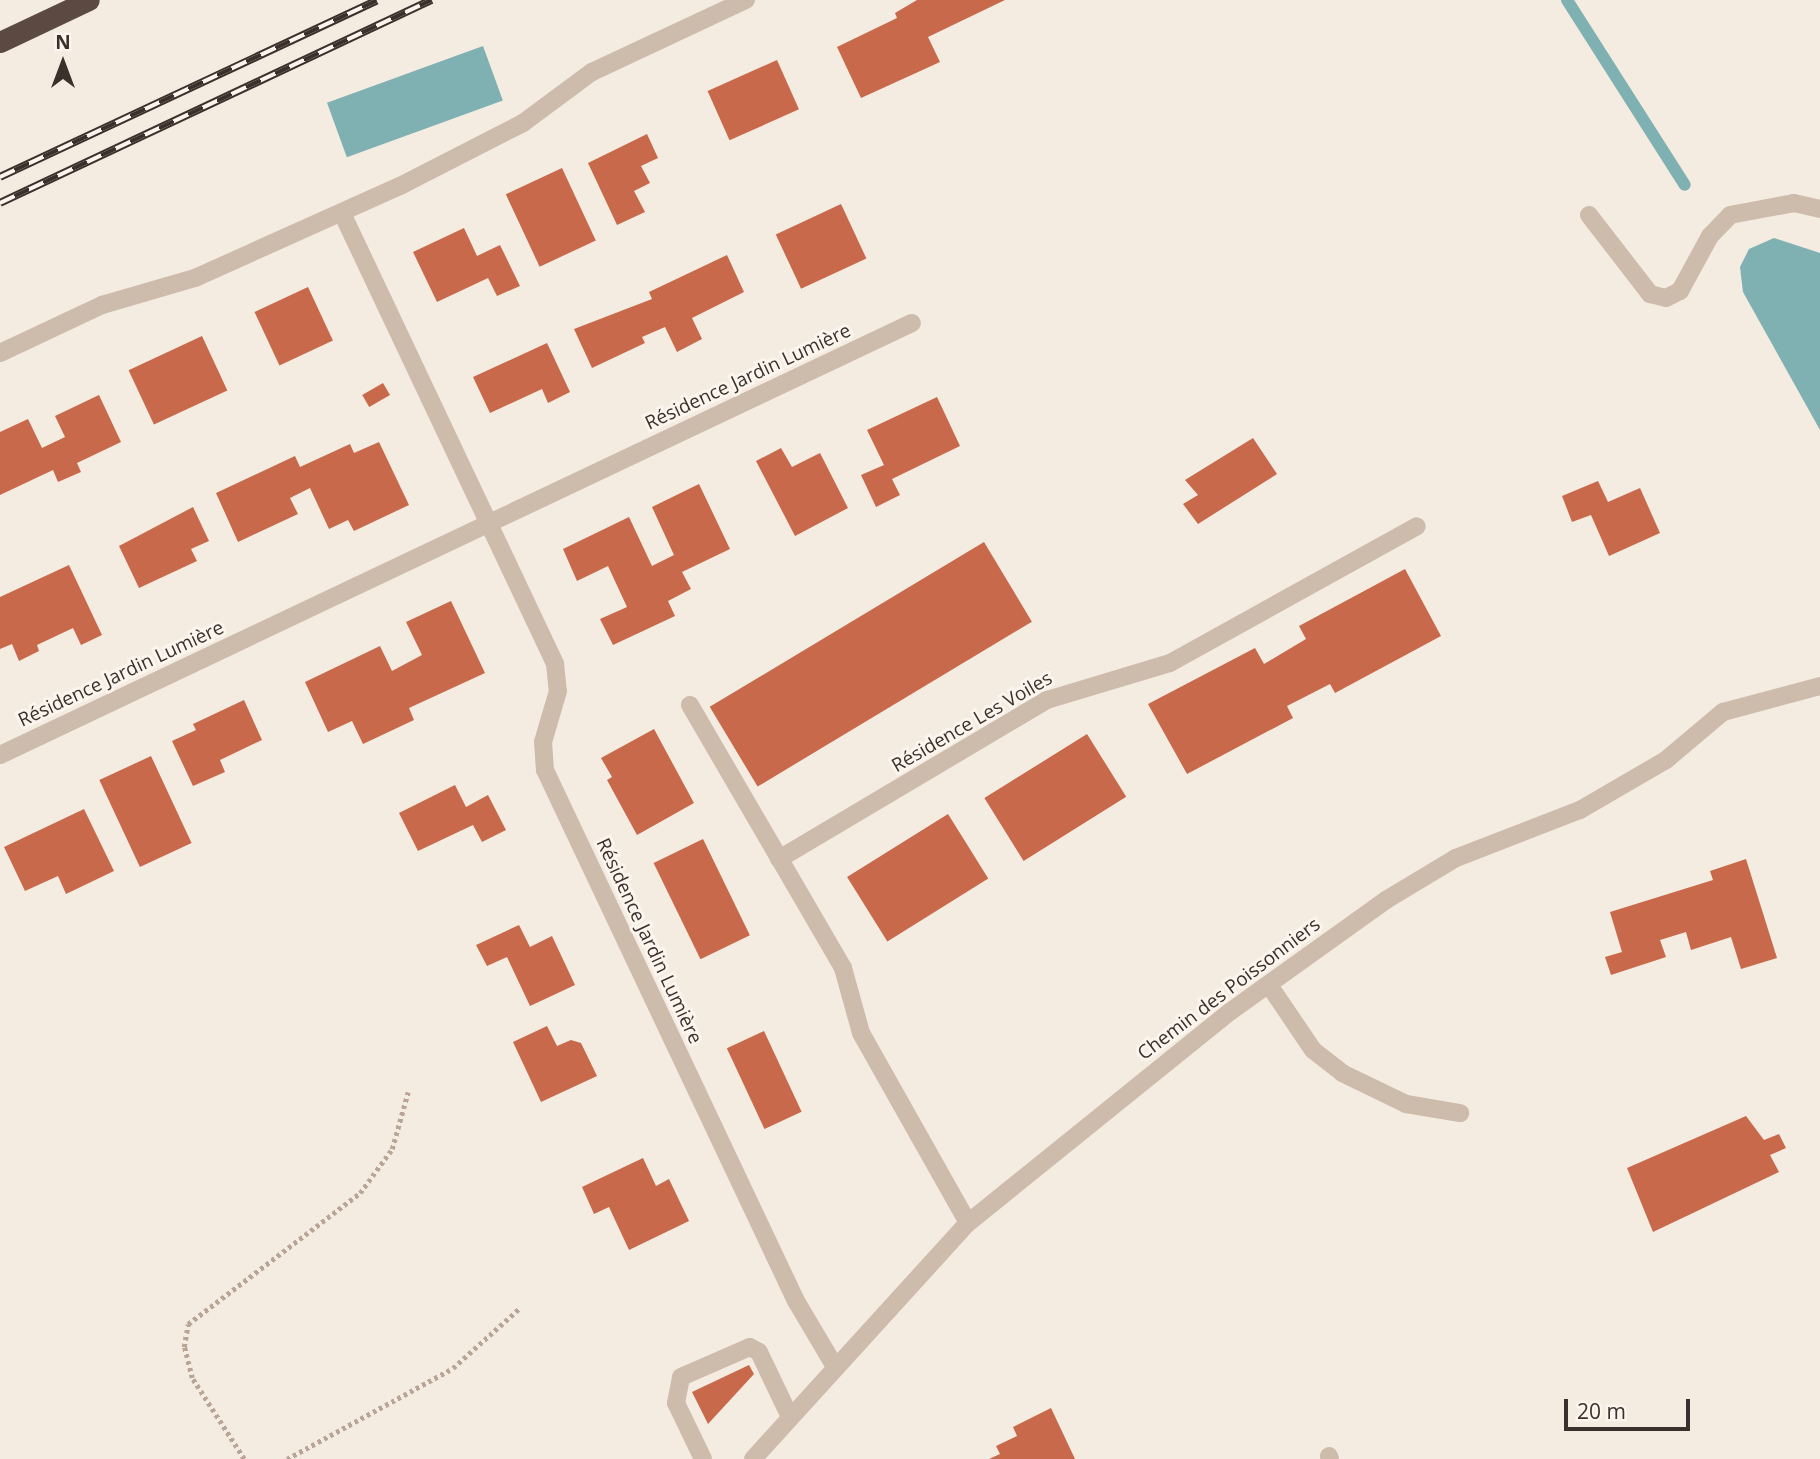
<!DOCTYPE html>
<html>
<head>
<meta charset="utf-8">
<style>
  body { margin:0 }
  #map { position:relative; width:1820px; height:1459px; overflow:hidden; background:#f4ebe1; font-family:"Open Sans",sans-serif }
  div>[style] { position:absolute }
  .water>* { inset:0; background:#7fb0b2; transform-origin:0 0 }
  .stream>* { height:12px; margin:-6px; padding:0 6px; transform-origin:6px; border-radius:6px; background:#7fb0b2 }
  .building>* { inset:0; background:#c8694b; transform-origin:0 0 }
  .path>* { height:4.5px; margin-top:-2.25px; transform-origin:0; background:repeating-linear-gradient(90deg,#b9a596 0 3.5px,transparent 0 7px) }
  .lane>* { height:18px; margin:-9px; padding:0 9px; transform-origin:9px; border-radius:9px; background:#cdbbac }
  .street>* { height:18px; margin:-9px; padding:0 9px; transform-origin:9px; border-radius:9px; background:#cdbbac }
  .highway>* { height:21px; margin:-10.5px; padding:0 10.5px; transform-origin:10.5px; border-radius:10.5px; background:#5c4a42 }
  .rail>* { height:8px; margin-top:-4px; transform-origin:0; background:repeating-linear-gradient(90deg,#fbf5ee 0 16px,#3b302b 0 32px); box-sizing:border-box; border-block:2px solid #3b302b }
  span { translate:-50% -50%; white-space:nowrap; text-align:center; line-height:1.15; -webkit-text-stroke:6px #fbf5ee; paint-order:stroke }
  .street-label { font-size:19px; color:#3b302b }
  .north { position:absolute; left:28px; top:28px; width:70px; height:70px; -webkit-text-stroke:5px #fbf5ee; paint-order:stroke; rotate:0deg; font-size:19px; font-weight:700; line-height:28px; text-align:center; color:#3b302b }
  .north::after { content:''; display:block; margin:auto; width:24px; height:32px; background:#3b302b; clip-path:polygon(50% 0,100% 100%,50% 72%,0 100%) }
  .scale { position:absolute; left:1564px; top:1399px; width:126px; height:32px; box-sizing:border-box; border:4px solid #3b302b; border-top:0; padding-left:9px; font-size:21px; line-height:24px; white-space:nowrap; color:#3b302b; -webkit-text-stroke:5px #fbf5ee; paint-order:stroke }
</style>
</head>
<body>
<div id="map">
  <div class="water">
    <div style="left:483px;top:46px;width:58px;height:166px;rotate:70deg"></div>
    <div style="clip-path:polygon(1774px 238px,1820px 253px,1820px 430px,1743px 292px,1740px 267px,1749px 249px)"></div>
  </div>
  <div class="stream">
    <div style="left:1567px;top:0;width:219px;rotate:57.5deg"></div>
  </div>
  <div class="building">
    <div style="clip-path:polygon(917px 0,1005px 0,928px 37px,940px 62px,861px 98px,837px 47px,897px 18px,895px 13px)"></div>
    <div style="left:777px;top:60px;width:54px;height:76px;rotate:66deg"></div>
    <div style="clip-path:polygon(647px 134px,658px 158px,641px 166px,650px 183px,634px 191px,645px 212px,617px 225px,588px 163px)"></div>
    <div style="left:562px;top:168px;width:80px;height:62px;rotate:65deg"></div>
    <div style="left:841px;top:204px;width:60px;height:72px;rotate:65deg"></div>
    <div style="clip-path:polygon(464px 228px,477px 256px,500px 245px,520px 286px,497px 296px,488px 278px,437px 302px,413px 252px)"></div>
    <div style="clip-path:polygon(727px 255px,744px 292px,692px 318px,702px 339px,677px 352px,665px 327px,642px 337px,645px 343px,592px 368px,574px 329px,652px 299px,649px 292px)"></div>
    <div style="left:308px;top:287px;width:59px;height:59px;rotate:65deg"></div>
    <div style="left:202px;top:336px;width:60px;height:81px;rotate:65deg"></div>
    <div style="clip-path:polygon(547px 343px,570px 392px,548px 403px,542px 389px,490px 413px,473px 377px)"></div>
    <div style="left:383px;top:383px;width:14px;height:24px;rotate:60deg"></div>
    <div style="clip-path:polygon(99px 395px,121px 442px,77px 463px,81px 472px,58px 482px,53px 470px,0 495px,0 432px,28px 419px,42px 448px,65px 437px,55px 416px)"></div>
    <div style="clip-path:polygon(937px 397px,960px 446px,892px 479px,900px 495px,876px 507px,861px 475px,884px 465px,867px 430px)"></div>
    <div style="clip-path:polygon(1253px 438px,1277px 474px,1198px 524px,1183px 504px,1198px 495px,1185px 480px)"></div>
    <div style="clip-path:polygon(379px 442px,409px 505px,354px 531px,348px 520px,329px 529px,310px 488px,290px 498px,298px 514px,238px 542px,216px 493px,295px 456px,300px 467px,350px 444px,354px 453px)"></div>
    <div style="clip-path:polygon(781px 448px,792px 467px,820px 453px,848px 508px,795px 536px,756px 461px)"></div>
    <div style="clip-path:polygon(1598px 481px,1608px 502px,1640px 488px,1660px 533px,1609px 556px,1591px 515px,1572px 522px,1562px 496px)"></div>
    <div style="clip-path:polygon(699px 484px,730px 549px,682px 572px,691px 589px,668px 601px,675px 616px,613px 645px,600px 619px,627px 607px,608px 566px,577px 581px,563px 549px,629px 517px,652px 566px,674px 555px,652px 507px)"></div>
    <div style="clip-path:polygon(193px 507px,209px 541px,191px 549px,197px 561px,139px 588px,119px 546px)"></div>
    <div style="left:984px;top:542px;width:93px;height:320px;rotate:59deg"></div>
    <div style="clip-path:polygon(69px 565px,102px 635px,81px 645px,73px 628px,37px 645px,39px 651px,19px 661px,12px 644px,0 649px,0 597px)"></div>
    <div style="clip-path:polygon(1405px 569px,1441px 636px,1335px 693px,1330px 684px,1287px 706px,1293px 718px,1187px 774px,1148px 704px,1255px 648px,1264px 664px,1306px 639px,1299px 626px)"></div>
    <div style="clip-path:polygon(451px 601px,485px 673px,409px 708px,414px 720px,363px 744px,352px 721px,328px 732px,305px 682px,380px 646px,392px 671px,422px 655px,406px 622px)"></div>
    <div style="clip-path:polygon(244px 700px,262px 740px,220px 760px,225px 772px,193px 786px,172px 741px,196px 730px,193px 724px)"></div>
    <div style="clip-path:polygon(654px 729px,694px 803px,637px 835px,607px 780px,612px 777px,601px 758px)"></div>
    <div style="left:1087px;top:734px;width:74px;height:121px;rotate:58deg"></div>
    <div style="left:151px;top:756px;width:96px;height:57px;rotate:65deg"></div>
    <div style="clip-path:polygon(455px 785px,466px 807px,488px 795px,506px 830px,482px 842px,473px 825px,418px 851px,399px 813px)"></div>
    <div style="clip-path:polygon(84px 809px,114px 871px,66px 894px,58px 876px,25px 891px,4px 847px)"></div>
    <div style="left:948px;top:814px;width:76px;height:119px;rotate:58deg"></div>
    <div style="left:703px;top:839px;width:107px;height:55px;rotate:64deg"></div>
    <div style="clip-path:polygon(1746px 859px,1777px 958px,1741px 969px,1731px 937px,1691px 950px,1686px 932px,1660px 940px,1666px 957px,1611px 975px,1605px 957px,1622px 952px,1610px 912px,1713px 880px,1710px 871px)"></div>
    <div style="clip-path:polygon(519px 925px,530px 947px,552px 936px,575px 985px,530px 1006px,507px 957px,487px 966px,476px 945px)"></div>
    <div style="clip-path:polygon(547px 1026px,557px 1046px,571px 1040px,581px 1043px,597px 1076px,541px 1102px,513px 1042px)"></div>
    <div style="left:764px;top:1031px;width:89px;height:41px;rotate:65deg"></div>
    <div style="clip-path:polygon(1746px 1116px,1764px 1140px,1779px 1134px,1786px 1148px,1770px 1155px,1779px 1172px,1653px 1232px,1627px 1168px)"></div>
    <div style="clip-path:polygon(643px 1158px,656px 1186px,669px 1179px,689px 1221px,629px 1250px,609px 1207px,594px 1214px,582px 1187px)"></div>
    <div style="clip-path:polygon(749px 1365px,754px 1374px,708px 1424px,692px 1392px)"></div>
    <div style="clip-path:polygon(1051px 1408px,1075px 1459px,989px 1459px,1000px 1454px,996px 1446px,1017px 1436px,1013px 1427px)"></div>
  </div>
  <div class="path">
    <div style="left:244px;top:1459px;width:96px;rotate:-122.7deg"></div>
    <div style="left:192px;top:1378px;width:32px;rotate:-104deg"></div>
    <div style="left:184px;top:1347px;width:23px;rotate:-80deg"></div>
    <div style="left:188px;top:1324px;width:216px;rotate:-37.3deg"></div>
    <div style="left:360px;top:1193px;width:54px;rotate:-54deg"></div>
    <div style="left:392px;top:1149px;width:59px;rotate:-74.3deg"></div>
    <div style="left:287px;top:1459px;width:189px;rotate:-28.7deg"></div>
    <div style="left:453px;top:1368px;width:91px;rotate:-41.9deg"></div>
  </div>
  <div class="lane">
    <div style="left:703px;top:1459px;width:62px;rotate:-115.7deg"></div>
    <div style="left:676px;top:1403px;width:26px;rotate:-79deg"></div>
    <div style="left:681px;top:1377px;width:75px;rotate:-23.5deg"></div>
    <div style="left:750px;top:1347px;width:10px;rotate:29deg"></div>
    <div style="left:759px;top:1352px;width:72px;rotate:64.5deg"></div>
  </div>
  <div class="street">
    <div style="left:342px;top:213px;width:499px;rotate:64.7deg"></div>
    <div style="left:555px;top:664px;width:27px;rotate:84deg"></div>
    <div style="left:558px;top:691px;width:53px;rotate:106.4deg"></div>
    <div style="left:543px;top:742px;width:28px;rotate:86deg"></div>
    <div style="left:545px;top:770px;width:587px;rotate:64.7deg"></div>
    <div style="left:796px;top:1301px;width:74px;rotate:59.3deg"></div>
    <div style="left:1589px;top:215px;width:100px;rotate:52.3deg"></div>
    <div style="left:1650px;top:294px;width:16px;rotate:14deg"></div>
    <div style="left:1666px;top:298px;width:16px;rotate:-27deg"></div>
    <div style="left:1680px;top:291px;width:63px;rotate:-61.4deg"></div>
    <div style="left:1710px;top:236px;width:29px;rotate:-46deg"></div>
    <div style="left:1730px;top:215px;width:65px;rotate:-10.6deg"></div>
    <div style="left:1794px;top:203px;width:27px;rotate:13deg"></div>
    <div style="left:0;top:353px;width:113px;rotate:-25.2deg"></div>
    <div style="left:102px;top:305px;width:97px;rotate:-16.2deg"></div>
    <div style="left:195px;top:278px;width:225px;rotate:-24.2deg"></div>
    <div style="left:400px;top:186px;width:138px;rotate:-27.1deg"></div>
    <div style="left:523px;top:123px;width:86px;rotate:-36.5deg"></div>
    <div style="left:592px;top:72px;width:170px;rotate:-25.1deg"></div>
    <div style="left:690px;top:705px;width:304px;rotate:59.8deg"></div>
    <div style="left:843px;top:968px;width:67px;rotate:74.5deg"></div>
    <div style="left:861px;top:1033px;width:218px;rotate:60.6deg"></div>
    <div style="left:0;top:755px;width:1009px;rotate:-25.35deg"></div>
    <div style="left:779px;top:859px;width:312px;rotate:-30.7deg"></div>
    <div style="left:1047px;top:700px;width:128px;rotate:-16.7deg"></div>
    <div style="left:1170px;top:663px;width:282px;rotate:-29deg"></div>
    <div style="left:1269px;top:985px;width:78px;rotate:55.9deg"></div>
    <div style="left:1313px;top:1050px;width:37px;rotate:38deg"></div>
    <div style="left:1342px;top:1073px;width:71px;rotate:25.8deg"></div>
    <div style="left:1406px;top:1104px;width:55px;rotate:9.5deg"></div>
    <div style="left:1329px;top:1456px;width:3px;rotate:72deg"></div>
    <div style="left:753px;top:1459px;width:319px;rotate:-47.7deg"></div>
    <div style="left:968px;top:1223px;width:338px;rotate:-38.9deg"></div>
    <div style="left:1231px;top:1011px;width:191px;rotate:-35.6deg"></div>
    <div style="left:1386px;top:900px;width:82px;rotate:-31deg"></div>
    <div style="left:1456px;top:858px;width:133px;rotate:-21.2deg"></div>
    <div style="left:1580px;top:810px;width:99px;rotate:-30.2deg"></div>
    <div style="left:1666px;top:760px;width:75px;rotate:-40.1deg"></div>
    <div style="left:1723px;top:712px;width:100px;rotate:-15deg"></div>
  </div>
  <div class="highway">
    <div style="left:0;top:42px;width:98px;rotate:-25.3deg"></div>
  </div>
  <div class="rail">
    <div style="left:0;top:177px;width:416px;rotate:-25.1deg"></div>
    <div style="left:0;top:203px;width:477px;rotate:-25.2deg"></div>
  </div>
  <div class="street-label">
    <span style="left:748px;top:377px;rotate:-25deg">Résidence Jardin Lumière</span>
    <span style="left:121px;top:674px;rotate:-25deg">Résidence Jardin Lumière</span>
    <span style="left:972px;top:722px;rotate:-30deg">Résidence Les Voiles</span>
    <span style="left:649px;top:941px;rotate:65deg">Résidence Jardin Lumière</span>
    <span style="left:1229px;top:989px;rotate:-37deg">Chemin des Poissonniers</span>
  </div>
  <div class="north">N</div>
  <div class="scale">20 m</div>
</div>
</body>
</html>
